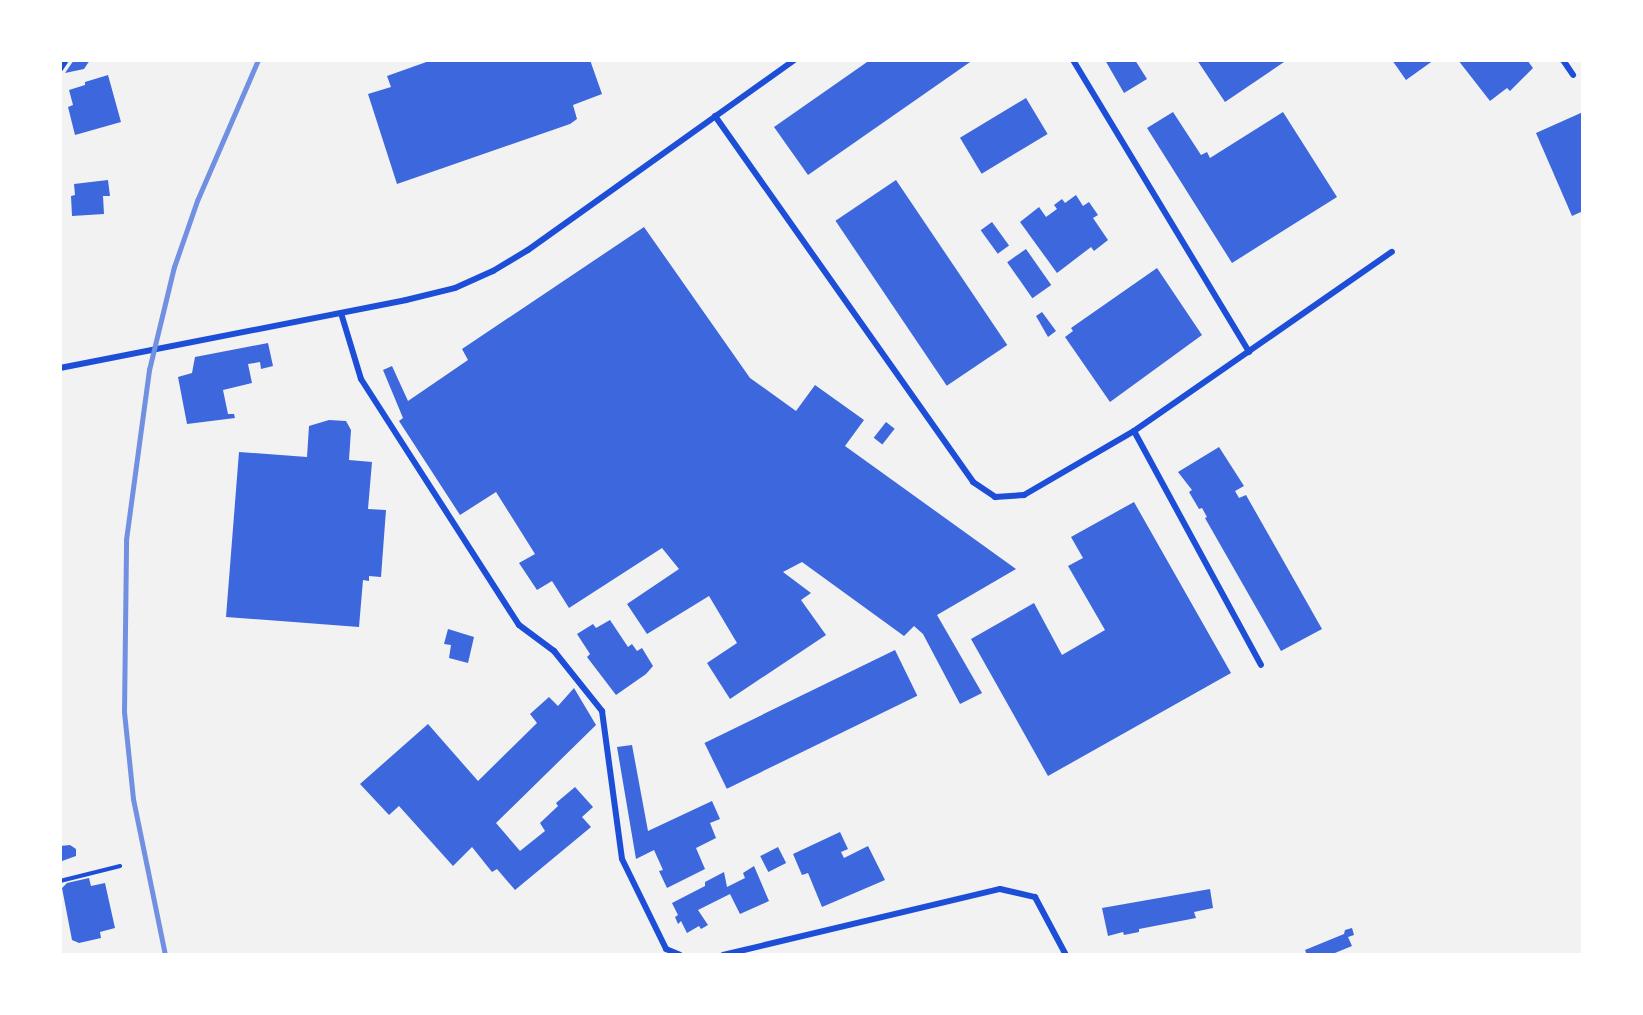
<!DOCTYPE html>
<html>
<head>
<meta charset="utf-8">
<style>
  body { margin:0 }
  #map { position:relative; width:1643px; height:1015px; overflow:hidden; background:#f2f2f2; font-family:"DM Sans",sans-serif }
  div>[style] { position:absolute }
  .building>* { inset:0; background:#3d67dc; transform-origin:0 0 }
  .path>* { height:4px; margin:-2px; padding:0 2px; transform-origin:2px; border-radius:2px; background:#1d4ed8 }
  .minor>* { height:6px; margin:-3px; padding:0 3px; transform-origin:3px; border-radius:3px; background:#1d4ed8 }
  .rail>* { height:4.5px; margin:-2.25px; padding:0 2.25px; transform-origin:2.25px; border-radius:2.25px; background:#7290e2 }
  span { translate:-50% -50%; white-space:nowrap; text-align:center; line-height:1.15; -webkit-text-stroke:4.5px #fff; paint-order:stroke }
  .frame { position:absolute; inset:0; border:62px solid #fff; pointer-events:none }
</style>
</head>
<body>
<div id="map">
  <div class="building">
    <div style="clip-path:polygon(74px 60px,90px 60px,84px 69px,65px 73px)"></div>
    <div style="clip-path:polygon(432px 60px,590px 60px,602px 94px,573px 105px,577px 119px,570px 124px,397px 184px,368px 94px,391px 87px,387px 76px)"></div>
    <div style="clip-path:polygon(870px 60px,973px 60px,808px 175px,774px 127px)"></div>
    <div style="clip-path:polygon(1105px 60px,1135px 60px,1147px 79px,1124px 93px)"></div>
    <div style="clip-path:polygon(1197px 60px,1287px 60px,1225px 102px)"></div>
    <div style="clip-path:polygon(1392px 60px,1434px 60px,1406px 80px)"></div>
    <div style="clip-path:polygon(1458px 60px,1527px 60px,1533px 68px,1510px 91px,1507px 88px,1490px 101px)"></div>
    <div style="clip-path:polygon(108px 75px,121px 122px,75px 135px,68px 107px,73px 105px,69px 90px,85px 85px,85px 82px)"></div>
    <div style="left:1026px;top:98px;width:42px;height:77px;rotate:59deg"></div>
    <div style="clip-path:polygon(1173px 112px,1201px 155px,1207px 152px,1210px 158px,1283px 112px,1337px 197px,1232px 263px,1147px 128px)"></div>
    <div style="clip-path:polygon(1583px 112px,1583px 211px,1572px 216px,1536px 133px)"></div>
    <div style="clip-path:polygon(108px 180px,110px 196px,103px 196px,104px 214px,72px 216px,71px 196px,75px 195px,74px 184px)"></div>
    <div style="left:896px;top:180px;width:199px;height:73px;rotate:56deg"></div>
    <div style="clip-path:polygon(1076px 195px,1083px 206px,1089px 202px,1098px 215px,1093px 218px,1108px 240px,1094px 251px,1091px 247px,1057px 273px,1020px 222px,1039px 207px,1046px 217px,1057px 209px,1054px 205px,1062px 199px,1065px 203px)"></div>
    <div style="left:992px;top:222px;width:29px;height:14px;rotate:54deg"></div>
    <div style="clip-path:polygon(644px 227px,750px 378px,796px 411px,815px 385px,864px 420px,845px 446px,1016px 569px,937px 615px,982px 693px,960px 704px,923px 634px,914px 626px,904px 636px,802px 562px,783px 572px,811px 593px,801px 600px,826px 635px,730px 699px,707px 663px,737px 643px,709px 596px,647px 634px,627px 604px,679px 569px,662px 548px,569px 608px,552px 581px,537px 590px,519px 563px,535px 554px,496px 492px,460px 515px,399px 421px,403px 418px,383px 370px,392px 366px,408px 401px,468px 360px,462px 349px)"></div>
    <div style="left:1026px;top:249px;width:44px;height:23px;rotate:55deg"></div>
    <div style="clip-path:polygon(1157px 268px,1202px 335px,1110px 402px,1065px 337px,1073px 331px,1071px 328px)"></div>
    <div style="clip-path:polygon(1042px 312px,1056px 331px,1048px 337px,1036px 316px)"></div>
    <div style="clip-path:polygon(268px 343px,273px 366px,261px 369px,260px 362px,248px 364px,252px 383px,223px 390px,228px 414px,234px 414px,235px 418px,187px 424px,178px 377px,192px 373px,195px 357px)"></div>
    <div style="clip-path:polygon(329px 420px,346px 421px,351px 430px,349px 460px,372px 462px,368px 509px,386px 510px,381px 577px,369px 576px,369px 581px,363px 580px,359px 627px,226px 617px,239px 452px,307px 457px,309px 426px)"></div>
    <div style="left:886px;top:422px;width:11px;height:20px;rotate:38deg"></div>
    <div style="clip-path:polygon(1219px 447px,1244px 486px,1235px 491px,1239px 498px,1246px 495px,1322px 629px,1281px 651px,1205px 518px,1207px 517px,1202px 508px,1199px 509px,1189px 492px,1192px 490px,1178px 472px)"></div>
    <div style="clip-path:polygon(1134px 502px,1231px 673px,1048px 776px,971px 639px,1034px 603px,1062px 655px,1105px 630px,1068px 566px,1083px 558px,1071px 537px)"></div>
    <div style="clip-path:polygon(610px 620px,628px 647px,632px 644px,637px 651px,642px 648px,653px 666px,646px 674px,616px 695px,587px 657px,590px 654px,577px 634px,593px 624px,596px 628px)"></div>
    <div style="clip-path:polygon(448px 629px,474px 637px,468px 663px,449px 658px,451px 645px,444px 644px)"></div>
    <div style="left:895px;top:650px;width:51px;height:212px;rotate:64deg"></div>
    <div style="clip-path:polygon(574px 688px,596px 725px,496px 823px,520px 851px,545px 831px,540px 823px,558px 806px,556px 803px,575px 787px,593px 807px,582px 817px,591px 827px,515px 890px,497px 869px,492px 872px,472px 847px,453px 866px,399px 806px,389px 815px,360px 784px,428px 724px,478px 781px,537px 723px,530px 714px,549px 697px,558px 706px)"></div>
    <div style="clip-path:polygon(632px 745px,648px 831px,712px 801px,720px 819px,710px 823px,716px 838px,696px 848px,705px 869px,667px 888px,659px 871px,663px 870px,654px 850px,636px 859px,617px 747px)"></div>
    <div style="clip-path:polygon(840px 832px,848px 849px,841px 852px,844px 858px,868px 846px,885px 880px,822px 907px,808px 873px,802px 875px,793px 854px)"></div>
    <div style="clip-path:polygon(70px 845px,76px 849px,76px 856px,62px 861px,60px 846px)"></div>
    <div style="left:778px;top:847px;width:18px;height:20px;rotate:63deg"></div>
    <div style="clip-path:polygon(754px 866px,769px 901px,740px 914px,730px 894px,698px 910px,708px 925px,701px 929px,699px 926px,687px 933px,681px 921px,678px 924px,675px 917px,678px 915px,672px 903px,705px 886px,705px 882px,724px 872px,727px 887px,745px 878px,743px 873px)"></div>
    <div style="clip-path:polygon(89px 878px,91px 886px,105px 883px,115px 928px,100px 932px,101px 938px,79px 943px,72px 940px,62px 888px,67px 883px)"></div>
    <div style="clip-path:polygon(1210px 889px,1213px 908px,1194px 912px,1196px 918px,1139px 929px,1139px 932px,1124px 935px,1123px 932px,1108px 936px,1102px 908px)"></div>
    <div style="clip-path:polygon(1352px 928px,1354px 935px,1348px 937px,1352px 946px,1330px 955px,1307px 955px,1305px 950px,1344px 934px,1345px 930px)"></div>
  </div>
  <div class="path">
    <div style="left:60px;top:881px;width:62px;rotate:-14deg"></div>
  </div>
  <div class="minor">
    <div style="left:1073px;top:60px;width:341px;rotate:58.9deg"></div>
    <div style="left:1563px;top:60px;width:18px;rotate:56deg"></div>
    <div style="left:60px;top:69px;width:11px;rotate:-56deg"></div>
    <div style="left:715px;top:116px;width:448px;rotate:54.8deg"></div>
    <div style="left:973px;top:482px;width:27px;rotate:34deg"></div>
    <div style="left:995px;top:497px;width:29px;rotate:-4deg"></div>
    <div style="left:1024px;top:495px;width:127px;rotate:-30.2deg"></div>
    <div style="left:1134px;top:431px;width:314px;rotate:-34.8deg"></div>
    <div style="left:341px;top:313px;width:69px;rotate:73.1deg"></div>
    <div style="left:361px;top:379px;width:292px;rotate:57.3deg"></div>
    <div style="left:519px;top:625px;width:44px;rotate:36.6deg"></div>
    <div style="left:554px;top:651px;width:77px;rotate:51.3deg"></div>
    <div style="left:602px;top:711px;width:149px;rotate:82.3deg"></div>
    <div style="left:622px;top:859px;width:100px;rotate:63.9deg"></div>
    <div style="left:666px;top:949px;width:15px;rotate:23deg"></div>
    <div style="left:60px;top:368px;width:353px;rotate:-11.1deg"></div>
    <div style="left:406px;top:300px;width:50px;rotate:-13.8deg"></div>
    <div style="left:455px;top:288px;width:42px;rotate:-24.1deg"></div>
    <div style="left:493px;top:271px;width:41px;rotate:-31deg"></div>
    <div style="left:528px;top:250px;width:327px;rotate:-35.5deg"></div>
    <div style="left:1134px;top:431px;width:266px;rotate:61.5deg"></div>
    <div style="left:723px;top:955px;width:285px;rotate:-13.4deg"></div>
    <div style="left:1000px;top:889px;width:36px;rotate:13deg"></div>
    <div style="left:1035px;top:897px;width:66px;rotate:61.9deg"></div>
  </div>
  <div class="rail">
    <div style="left:165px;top:955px;width:159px;rotate:-101.6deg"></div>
    <div style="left:133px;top:799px;width:87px;rotate:-95.9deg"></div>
    <div style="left:124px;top:712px;width:172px;rotate:-89.3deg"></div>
    <div style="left:126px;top:540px;width:172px;rotate:-82.3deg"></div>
    <div style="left:149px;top:370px;width:106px;rotate:-76.4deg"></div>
    <div style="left:174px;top:267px;width:70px;rotate:-70.8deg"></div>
    <div style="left:197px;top:201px;width:154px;rotate:-66.6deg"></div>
  </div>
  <div class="frame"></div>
</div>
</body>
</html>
